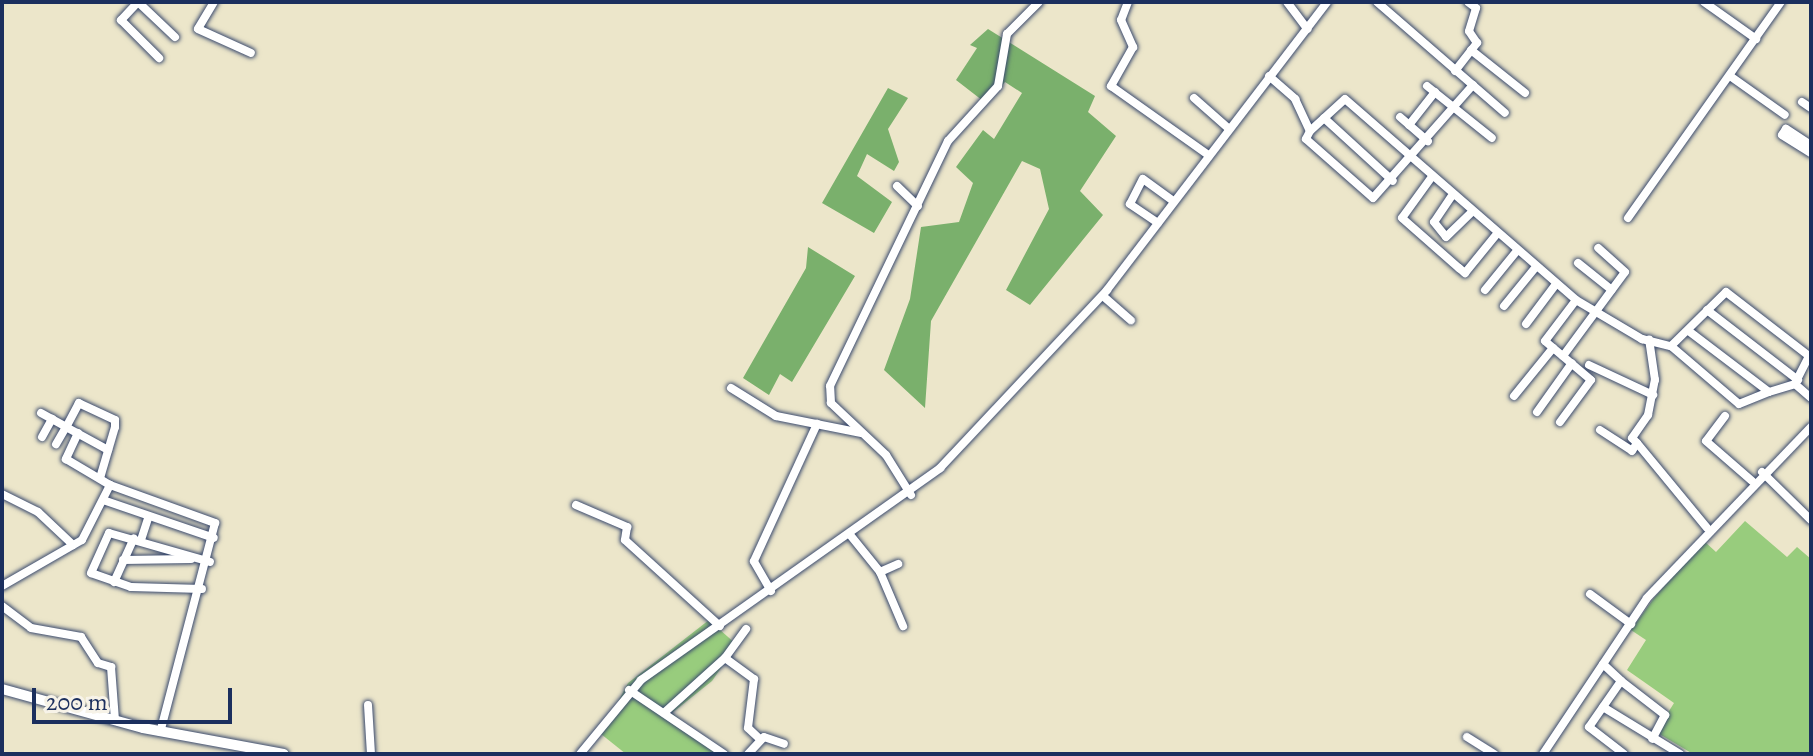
<!DOCTYPE html>
<html>
<head>
<meta charset="utf-8">
<style>
  body { margin:0 }
  #map { position:relative; width:1813px; height:756px; overflow:hidden; background:#ece6ca; font-family:Alegreya,serif }
  div>[style] { position:absolute }
  .green>* { inset:0; background:#98cc7d }
  .forest>* { inset:0; background:#7ab06c }
  .roads { filter:drop-shadow(0 0 2px #3a4a6e) drop-shadow(0 0 2px #3a4a6e) }
  .minor>* { height:8px; margin:-4px; padding:0 4px; transform-origin:4px; border-radius:4px; background:#fff }
  .tertiary>* { height:10px; margin:-5px; padding:0 5px; transform-origin:5px; border-radius:5px; background:#fff }
  span { translate:-50% -50%; white-space:nowrap; text-align:center; line-height:1.15; -webkit-text-stroke:6px #f7f3e8; paint-order:stroke }
  .frame { position:absolute; inset:0; border:4px solid #1b2f5e; pointer-events:none }
  .scale { position:absolute; left:32px; top:688px; width:200px; height:36px; box-sizing:border-box; border:4px solid #1b2f5e; border-top:0; padding-left:10px; font-size:24px; line-height:28px; white-space:nowrap; color:#1b2f5e; -webkit-text-stroke:6px #f7f3e8; paint-order:stroke }
</style>
</head>
<body>
<div id="map">
  <div class="green">
    <div style="clip-path:polygon(1745px 521px,1787px 557px,1797px 547px,1811px 559px,1811px 754px,1693px 754px,1656px 732px,1674px 703px,1627px 670px,1646px 640px,1631px 630px,1654px 598px,1704px 541px,1716px 552px)"></div>
    <div style="clip-path:polygon(709px 620px,737px 645px,712px 681px,672px 713px,721px 753px,626px 754px,601px 734px,628px 683px)"></div>
  </div>
  <div class="forest">
    <div style="clip-path:polygon(988px 29px,1095px 96px,1088px 112px,1116px 136px,1080px 191px,1103px 215px,1030px 305px,1006px 290px,1049px 209px,1040px 169px,1022px 161px,931px 321px,925px 408px,884px 370px,910px 299px,921px 227px,959px 222px,973px 183px,956px 167px,983px 130px,994px 139px,1022px 93px,1005px 82px,987px 104px,956px 80px,977px 48px,970px 45px)"></div>
    <div style="clip-path:polygon(888px 88px,908px 98px,888px 129px,899px 162px,894px 171px,867px 154px,857px 176px,892px 202px,874px 233px,822px 203px)"></div>
    <div style="clip-path:polygon(808px 247px,855px 276px,792px 382px,780px 374px,769px 395px,743px 378px,806px 268px)"></div>
  </div>
  <div class="roads">
    <div class="minor">
      <div style="left:138px;top:2px;width:25px;rotate:133deg"></div>
      <div style="left:121px;top:20px;width:54px;rotate:45deg"></div>
      <div style="left:138px;top:2px;width:51px;rotate:43.4deg"></div>
      <div style="left:214px;top:2px;width:31px;rotate:121deg"></div>
      <div style="left:198px;top:29px;width:58px;rotate:24.4deg"></div>
      <div style="left:1128px;top:2px;width:19px;rotate:111deg"></div>
      <div style="left:1121px;top:20px;width:30px;rotate:66deg"></div>
      <div style="left:1133px;top:47px;width:45px;rotate:119.4deg"></div>
      <div style="left:1111px;top:86px;width:118px;rotate:35.3deg"></div>
      <div style="left:1287px;top:2px;width:34px;rotate:53deg"></div>
      <div style="left:1377px;top:2px;width:169px;rotate:40.9deg"></div>
      <div style="left:1704px;top:2px;width:64px;rotate:35.4deg"></div>
      <div style="left:1471px;top:50px;width:69px;rotate:38.5deg"></div>
      <div style="left:1455px;top:71px;width:36px;rotate:-52deg"></div>
      <div style="left:1477px;top:43px;width:14px;rotate:-124deg"></div>
      <div style="left:1469px;top:31px;width:24px;rotate:-73deg"></div>
      <div style="left:1476px;top:8px;width:10px;rotate:-143deg"></div>
      <div style="left:1269px;top:76px;width:35px;rotate:41deg"></div>
      <div style="left:1295px;top:99px;width:35px;rotate:65deg"></div>
      <div style="left:1310px;top:131px;width:9px;rotate:117deg"></div>
      <div style="left:1306px;top:139px;width:89px;rotate:41.4deg"></div>
      <div style="left:1373px;top:198px;width:151px;rotate:-48.5deg"></div>
      <div style="left:1730px;top:76px;width:67px;rotate:35.3deg"></div>
      <div style="left:1427px;top:86px;width:83px;rotate:38.7deg"></div>
      <div style="left:1194px;top:98px;width:45px;rotate:41.4deg"></div>
      <div style="left:1802px;top:102px;width:11px;rotate:34deg"></div>
      <div style="left:1400px;top:117px;width:37px;rotate:41deg"></div>
      <div style="left:1324px;top:118px;width:93px;rotate:42.4deg"></div>
      <div style="left:1409px;top:125px;width:42px;rotate:-51.8deg"></div>
      <div style="left:1310px;top:131px;width:47px;rotate:-42.4deg"></div>
      <div style="left:1345px;top:99px;width:306px;rotate:41deg"></div>
      <div style="left:1576px;top:300px;width:77px;rotate:30.6deg"></div>
      <div style="left:1642px;top:339px;width:30px;rotate:14deg"></div>
      <div style="left:1671px;top:346px;width:89px;rotate:40.5deg"></div>
      <div style="left:1739px;top:404px;width:32px;rotate:-22deg"></div>
      <div style="left:1811px;top:145px;width:30px;rotate:-147deg"></div>
      <div style="left:1786px;top:129px;width:7px;rotate:124deg"></div>
      <div style="left:1782px;top:135px;width:34px;rotate:32deg"></div>
      <div style="left:1431px;top:178px;width:49px;rotate:125.9deg"></div>
      <div style="left:1402px;top:218px;width:76px;rotate:41.3deg"></div>
      <div style="left:1459px;top:268px;width:8px;rotate:40deg"></div>
      <div style="left:1465px;top:273px;width:49px;rotate:-50.8deg"></div>
      <div style="left:897px;top:186px;width:29px;rotate:44deg"></div>
      <div style="left:1451px;top:197px;width:30px;rotate:124deg"></div>
      <div style="left:1434px;top:222px;width:19px;rotate:51deg"></div>
      <div style="left:1446px;top:237px;width:35px;rotate:-44deg"></div>
      <div style="left:1628px;top:218px;width:265px;rotate:-54.7deg"></div>
      <div style="left:1158px;top:223px;width:34px;rotate:-146deg"></div>
      <div style="left:1130px;top:204px;width:28px;rotate:-63deg"></div>
      <div style="left:1143px;top:179px;width:37px;rotate:36deg"></div>
      <div style="left:1578px;top:263px;width:43px;rotate:38.5deg"></div>
      <div style="left:1485px;top:290px;width:49px;rotate:-50.8deg"></div>
      <div style="left:1103px;top:296px;width:37px;rotate:41deg"></div>
      <div style="left:1504px;top:306px;width:49px;rotate:-50.8deg"></div>
      <div style="left:1707px;top:310px;width:115px;rotate:37.6deg"></div>
      <div style="left:1526px;top:324px;width:50px;rotate:-53.1deg"></div>
      <div style="left:1690px;top:332px;width:99px;rotate:37.2deg"></div>
      <div style="left:1769px;top:392px;width:27px;rotate:-17deg"></div>
      <div style="left:1671px;top:346px;width:77px;rotate:-44.5deg"></div>
      <div style="left:1726px;top:292px;width:105px;rotate:37.6deg"></div>
      <div style="left:1809px;top:356px;width:31px;rotate:117deg"></div>
      <div style="left:1795px;top:384px;width:21px;rotate:41deg"></div>
      <div style="left:1563px;top:356px;width:104px;rotate:-53.6deg"></div>
      <div style="left:1625px;top:272px;width:36px;rotate:-138deg"></div>
      <div style="left:1589px;top:365px;width:71px;rotate:25.1deg"></div>
      <div style="left:731px;top:388px;width:53px;rotate:31.9deg"></div>
      <div style="left:776px;top:416px;width:87px;rotate:11.3deg"></div>
      <div style="left:1514px;top:396px;width:62px;rotate:-50.9deg"></div>
      <div style="left:1537px;top:412px;width:60px;rotate:-54.5deg"></div>
      <div style="left:41px;top:413px;width:29px;rotate:29deg"></div>
      <div style="left:66px;top:427px;width:20px;rotate:120deg"></div>
      <div style="left:1725px;top:416px;width:31px;rotate:127deg"></div>
      <div style="left:1706px;top:441px;width:61px;rotate:41deg"></div>
      <div style="left:1560px;top:422px;width:52px;rotate:-53.6deg"></div>
      <div style="left:1591px;top:380px;width:60px;rotate:-139.7deg"></div>
      <div style="left:1545px;top:341px;width:51px;rotate:-52.9deg"></div>
      <div style="left:1600px;top:430px;width:38px;rotate:33deg"></div>
      <div style="left:1632px;top:451px;width:9px;rotate:-58deg"></div>
      <div style="left:1637px;top:443px;width:7px;rotate:-135deg"></div>
      <div style="left:1632px;top:438px;width:28px;rotate:-55deg"></div>
      <div style="left:1648px;top:415px;width:36px;rotate:-79deg"></div>
      <div style="left:1655px;top:380px;width:41px;rotate:-98.3deg"></div>
      <div style="left:78px;top:433px;width:29px;rotate:115deg"></div>
      <div style="left:66px;top:459px;width:51px;rotate:30.6deg"></div>
      <div style="left:110px;top:485px;width:112px;rotate:19.9deg"></div>
      <div style="left:215px;top:523px;width:216px;rotate:104.7deg"></div>
      <div style="left:42px;top:437px;width:21px;rotate:-61deg"></div>
      <div style="left:1637px;top:443px;width:110px;rotate:50.5deg"></div>
      <div style="left:1762px;top:472px;width:69px;rotate:44.4deg"></div>
      <div style="left:100px;top:478px;width:53px;rotate:-73.6deg"></div>
      <div style="left:115px;top:427px;width:7px;rotate:-90deg"></div>
      <div style="left:115px;top:420px;width:40px;rotate:-155deg"></div>
      <div style="left:79px;top:403px;width:27px;rotate:118deg"></div>
      <div style="left:66px;top:427px;width:48px;rotate:28.7deg"></div>
      <div style="left:2px;top:494px;width:40px;rotate:26.6deg"></div>
      <div style="left:38px;top:512px;width:48px;rotate:43.3deg"></div>
      <div style="left:911px;top:495px;width:47px;rotate:-122deg"></div>
      <div style="left:886px;top:455px;width:76px;rotate:-136.6deg"></div>
      <div style="left:831px;top:403px;width:17px;rotate:-93deg"></div>
      <div style="left:830px;top:386px;width:272px;rotate:-64.3deg"></div>
      <div style="left:948px;top:141px;width:74px;rotate:-47.7deg"></div>
      <div style="left:998px;top:86px;width:53px;rotate:-80.2deg"></div>
      <div style="left:1007px;top:34px;width:45px;rotate:-45deg"></div>
      <div style="left:103px;top:500px;width:117px;rotate:18.9deg"></div>
      <div style="left:576px;top:505px;width:56px;rotate:23.3deg"></div>
      <div style="left:627px;top:527px;width:13px;rotate:99deg"></div>
      <div style="left:625px;top:540px;width:128px;rotate:42.2deg"></div>
      <div style="left:851px;top:536px;width:46px;rotate:51.1deg"></div>
      <div style="left:880px;top:572px;width:59px;rotate:66.9deg"></div>
      <div style="left:141px;top:540px;width:25px;rotate:-72deg"></div>
      <div style="left:123px;top:560px;width:68px;rotate:-0.8deg"></div>
      <div style="left:880px;top:572px;width:20px;rotate:-24deg"></div>
      <div style="left:114px;top:582px;width:48px;rotate:-65.6deg"></div>
      <div style="left:2px;top:586px;width:92px;rotate:-29.9deg"></div>
      <div style="left:82px;top:540px;width:62px;rotate:-63deg"></div>
      <div style="left:202px;top:589px;width:71px;rotate:-178.4deg"></div>
      <div style="left:131px;top:587px;width:42px;rotate:-160.7deg"></div>
      <div style="left:91px;top:573px;width:44px;rotate:-65.8deg"></div>
      <div style="left:109px;top:533px;width:105px;rotate:16deg"></div>
      <div style="left:771px;top:591px;width:34px;rotate:-120deg"></div>
      <div style="left:754px;top:561px;width:151px;rotate:-65.3deg"></div>
      <div style="left:1590px;top:594px;width:51px;rotate:36.2deg"></div>
      <div style="left:2px;top:606px;width:36px;rotate:37deg"></div>
      <div style="left:31px;top:628px;width:51px;rotate:10.2deg"></div>
      <div style="left:81px;top:637px;width:31px;rotate:57deg"></div>
      <div style="left:98px;top:663px;width:14px;rotate:17deg"></div>
      <div style="left:111px;top:667px;width:53px;rotate:85.7deg"></div>
      <div style="left:725px;top:658px;width:36px;rotate:-54deg"></div>
      <div style="left:1603px;top:664px;width:25px;rotate:43deg"></div>
      <div style="left:1621px;top:681px;width:56px;rotate:124.8deg"></div>
      <div style="left:1589px;top:727px;width:44px;rotate:37.6deg"></div>
      <div style="left:1621px;top:681px;width:56px;rotate:37.7deg"></div>
      <div style="left:1665px;top:715px;width:27px;rotate:118deg"></div>
      <div style="left:629px;top:690px;width:115px;rotate:34deg"></div>
      <div style="left:368px;top:705px;width:49px;rotate:86.5deg"></div>
      <div style="left:1603px;top:707px;width:90px;rotate:31.4deg"></div>
      <div style="left:665px;top:712px;width:81px;rotate:-42deg"></div>
      <div style="left:725px;top:658px;width:36px;rotate:36deg"></div>
      <div style="left:754px;top:679px;width:49px;rotate:97deg"></div>
      <div style="left:748px;top:728px;width:16px;rotate:43deg"></div>
      <div style="left:1467px;top:737px;width:32px;rotate:32deg"></div>
      <div style="left:580px;top:754px;width:96px;rotate:-50.5deg"></div>
      <div style="left:641px;top:680px;width:367px;rotate:-35.3deg"></div>
      <div style="left:940px;top:468px;width:244px;rotate:-46.8deg"></div>
      <div style="left:1107px;top:290px;width:362px;rotate:-52.6deg"></div>
      <div style="left:748px;top:754px;width:23px;rotate:-47deg"></div>
      <div style="left:764px;top:737px;width:21px;rotate:19deg"></div>
      <div style="left:1543px;top:754px;width:187px;rotate:-56.3deg"></div>
      <div style="left:1647px;top:598px;width:237px;rotate:-46.2deg"></div>
    </div>
    <div class="tertiary">
      <div style="left:2px;top:689px;width:146px;rotate:15.5deg"></div>
      <div style="left:143px;top:728px;width:143px;rotate:10.4deg"></div>
    </div>
  </div>
  <div class="frame"></div>
  <div class="scale">200 m</div>
</div>
</body>
</html>
